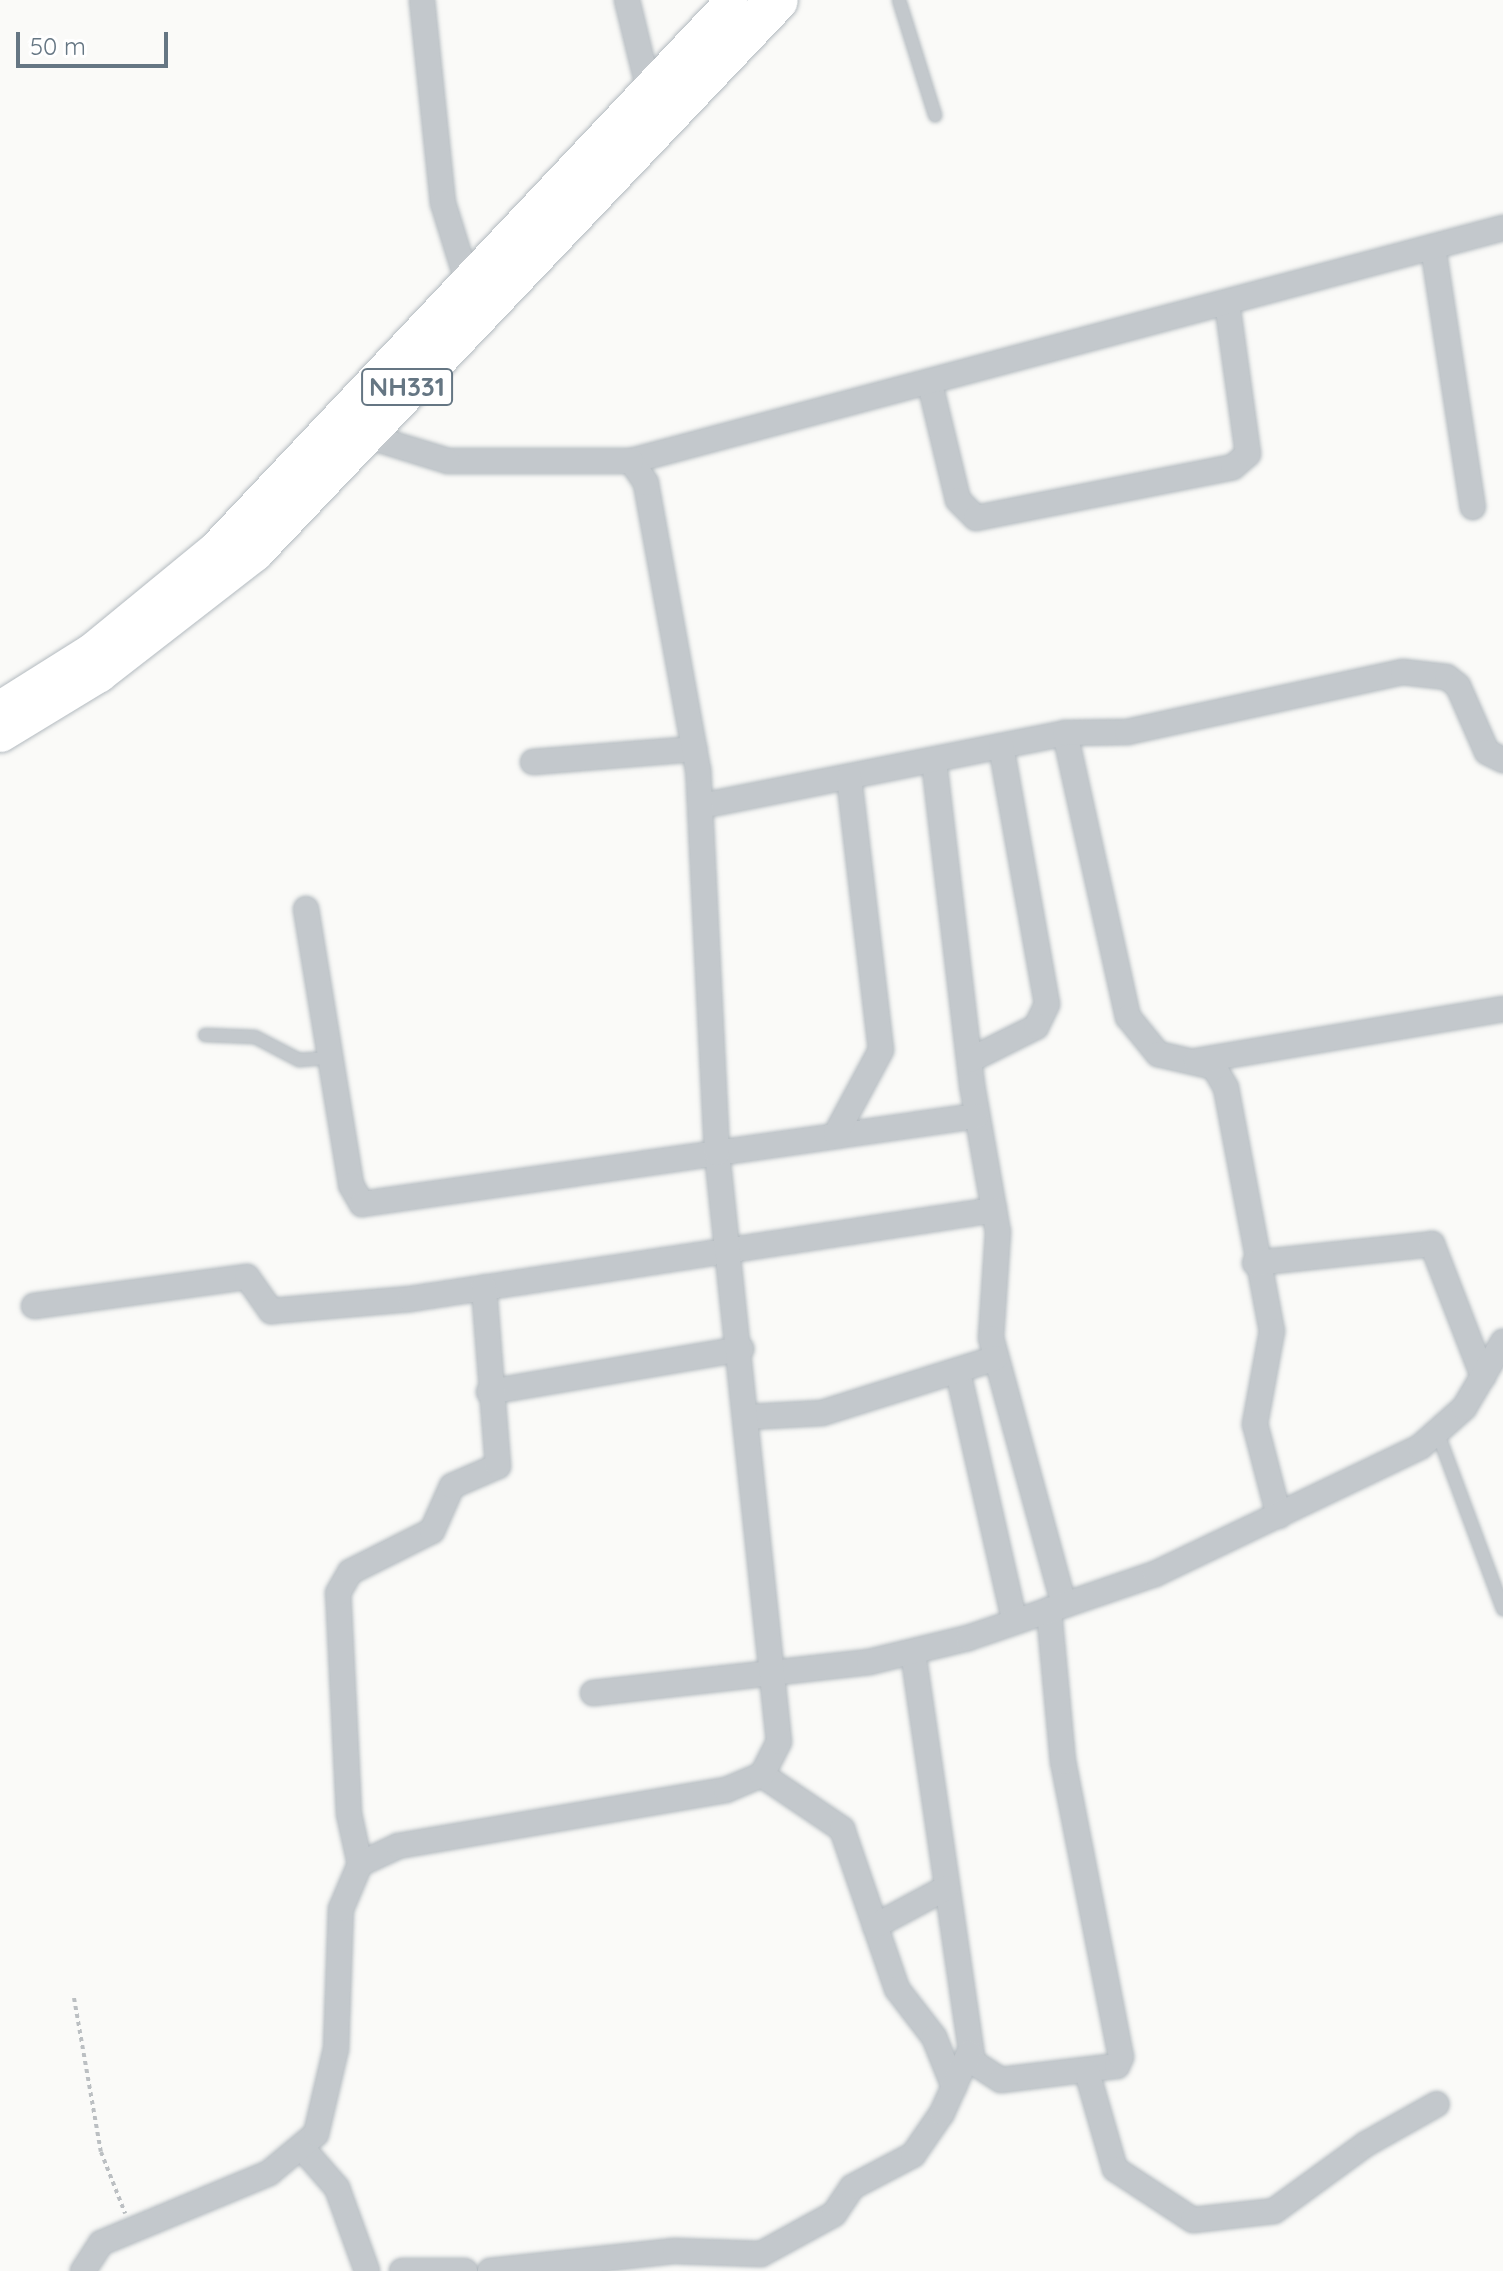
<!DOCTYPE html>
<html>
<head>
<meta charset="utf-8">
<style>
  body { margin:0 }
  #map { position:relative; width:1503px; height:2271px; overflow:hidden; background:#fafaf8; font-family:Quicksand,sans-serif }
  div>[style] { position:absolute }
  .path>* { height:4px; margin-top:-2px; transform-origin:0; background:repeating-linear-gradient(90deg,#bbbfc2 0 4px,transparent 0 8px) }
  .roads { filter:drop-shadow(0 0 2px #b3babf) drop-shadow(0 0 2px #b3babf) }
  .lane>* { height:12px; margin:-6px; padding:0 6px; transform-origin:6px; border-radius:6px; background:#c3c8cc }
  .street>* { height:24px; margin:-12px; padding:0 12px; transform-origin:12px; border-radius:12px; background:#c3c8cc }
  .secondary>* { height:32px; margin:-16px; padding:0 16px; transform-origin:16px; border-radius:16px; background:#fff }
  .highway>* { height:42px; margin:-21px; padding:0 21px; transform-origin:21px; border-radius:21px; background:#fff }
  span { translate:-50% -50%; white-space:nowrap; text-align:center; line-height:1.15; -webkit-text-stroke:8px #fff; paint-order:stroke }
  .shield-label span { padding:2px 6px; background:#fff; border:2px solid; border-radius:6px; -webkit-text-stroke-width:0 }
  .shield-label { font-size:26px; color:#657683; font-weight:700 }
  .scale { position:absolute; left:16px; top:32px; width:152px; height:36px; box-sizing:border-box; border:4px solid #657683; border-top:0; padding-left:10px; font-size:24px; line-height:28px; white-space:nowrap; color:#657683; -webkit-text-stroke:6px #fff; paint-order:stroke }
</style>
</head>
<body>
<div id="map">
  <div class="path">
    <div style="left:74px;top:1998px;width:156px;rotate:80.1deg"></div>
    <div style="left:101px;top:2152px;width:66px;rotate:68.5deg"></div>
  </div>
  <div class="roads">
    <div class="lane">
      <div style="left:899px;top:0;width:121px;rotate:72.6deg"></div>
      <div style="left:205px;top:1035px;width:50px;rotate:2.3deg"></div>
      <div style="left:255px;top:1037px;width:50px;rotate:27.6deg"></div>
      <div style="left:299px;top:1060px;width:31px;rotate:-4deg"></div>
      <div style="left:1438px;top:1434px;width:187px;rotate:69.6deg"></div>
    </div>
    <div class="street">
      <div style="left:422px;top:0;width:204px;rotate:84.1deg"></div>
      <div style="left:443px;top:203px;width:81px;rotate:72.7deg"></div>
      <div style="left:627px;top:0;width:89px;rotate:76.3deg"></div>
      <div style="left:1433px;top:247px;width:263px;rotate:81.3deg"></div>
      <div style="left:930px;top:384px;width:119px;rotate:76.4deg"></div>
      <div style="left:958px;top:500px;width:25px;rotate:45deg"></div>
      <div style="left:976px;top:518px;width:262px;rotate:-11.2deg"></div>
      <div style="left:1233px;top:467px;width:20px;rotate:-41deg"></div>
      <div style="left:1248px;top:454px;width:152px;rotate:-97.9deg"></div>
      <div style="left:631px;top:461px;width:903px;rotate:-14.96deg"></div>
      <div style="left:1065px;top:733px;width:291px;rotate:77.5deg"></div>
      <div style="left:1128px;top:1017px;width:48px;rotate:51deg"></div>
      <div style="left:1158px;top:1054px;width:57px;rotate:13.1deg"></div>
      <div style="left:1214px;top:1067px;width:24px;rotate:60deg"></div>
      <div style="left:1226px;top:1088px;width:247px;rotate:79.3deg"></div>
      <div style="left:1272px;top:1331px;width:95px;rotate:100.4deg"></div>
      <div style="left:1255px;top:1424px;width:95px;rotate:75.4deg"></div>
      <div style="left:934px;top:761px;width:326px;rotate:83.3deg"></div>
      <div style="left:972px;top:1085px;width:149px;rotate:80deg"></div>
      <div style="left:998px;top:1232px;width:106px;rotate:93.8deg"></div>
      <div style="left:991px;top:1338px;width:277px;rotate:74.7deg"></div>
      <div style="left:533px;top:762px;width:162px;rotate:-4.6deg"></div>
      <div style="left:701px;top:806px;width:371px;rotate:-11.3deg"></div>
      <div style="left:1065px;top:733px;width:62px;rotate:-0.9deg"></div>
      <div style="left:1127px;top:732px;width:282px;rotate:-12.3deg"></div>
      <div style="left:1403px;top:672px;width:44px;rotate:6.5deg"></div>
      <div style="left:1447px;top:677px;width:14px;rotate:39deg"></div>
      <div style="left:1458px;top:686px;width:72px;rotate:66.3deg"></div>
      <div style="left:1487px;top:752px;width:18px;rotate:27deg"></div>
      <div style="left:306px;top:909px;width:280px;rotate:80.7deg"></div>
      <div style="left:351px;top:1185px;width:22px;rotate:60deg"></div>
      <div style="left:362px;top:1204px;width:620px;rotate:-8.16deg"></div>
      <div style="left:970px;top:1060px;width:74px;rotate:-26.6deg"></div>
      <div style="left:1036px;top:1027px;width:25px;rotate:-64deg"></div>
      <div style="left:1047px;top:1004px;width:262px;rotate:-100.1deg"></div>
      <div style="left:1196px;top:1061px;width:311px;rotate:-9.6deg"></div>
      <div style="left:836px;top:1134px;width:95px;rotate:-61.8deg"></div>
      <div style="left:881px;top:1050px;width:275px;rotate:-96.7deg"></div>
      <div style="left:1255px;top:1263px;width:178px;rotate:-6.1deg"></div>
      <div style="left:1432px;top:1244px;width:142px;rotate:68.9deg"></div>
      <div style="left:34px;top:1306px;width:215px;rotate:-7.8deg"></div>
      <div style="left:247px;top:1277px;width:42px;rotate:54.8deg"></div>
      <div style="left:271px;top:1311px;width:140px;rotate:-4.9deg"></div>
      <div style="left:410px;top:1299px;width:591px;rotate:-8.67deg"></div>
      <div style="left:958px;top:1372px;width:256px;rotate:77.2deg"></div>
      <div style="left:489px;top:1392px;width:256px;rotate:-9.7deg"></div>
      <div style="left:748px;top:1417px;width:74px;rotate:-3.1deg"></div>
      <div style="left:822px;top:1413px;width:182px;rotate:-17.5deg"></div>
      <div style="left:913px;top:1652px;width:414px;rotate:81.7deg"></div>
      <div style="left:973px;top:2062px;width:33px;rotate:33deg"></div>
      <div style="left:1001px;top:2080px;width:117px;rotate:-6.9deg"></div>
      <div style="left:1117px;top:2066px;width:10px;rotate:-66deg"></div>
      <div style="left:1121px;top:2057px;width:301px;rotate:-101.1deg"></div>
      <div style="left:1063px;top:1762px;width:153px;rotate:-95.3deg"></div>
      <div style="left:593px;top:1693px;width:278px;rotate:-6.4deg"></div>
      <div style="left:869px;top:1662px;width:102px;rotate:-13.6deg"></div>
      <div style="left:968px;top:1638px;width:198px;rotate:-18.9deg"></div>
      <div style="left:1155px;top:1574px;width:294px;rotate:-25.6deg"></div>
      <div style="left:1420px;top:1447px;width:59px;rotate:-41.6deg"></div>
      <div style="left:1464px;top:1408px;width:77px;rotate:-59.4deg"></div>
      <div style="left:762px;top:1775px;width:97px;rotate:34deg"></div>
      <div style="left:842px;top:1829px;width:169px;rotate:71deg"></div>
      <div style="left:897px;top:1989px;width:61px;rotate:52.4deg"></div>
      <div style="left:934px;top:2037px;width:54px;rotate:68.2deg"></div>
      <div style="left:360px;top:1864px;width:51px;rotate:-102.4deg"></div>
      <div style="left:349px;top:1814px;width:221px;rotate:-92.8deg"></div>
      <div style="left:338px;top:1593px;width:24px;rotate:-60deg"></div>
      <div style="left:350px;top:1572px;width:92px;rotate:-26.6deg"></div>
      <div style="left:432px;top:1531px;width:49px;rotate:-66deg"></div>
      <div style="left:452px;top:1486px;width:50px;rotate:-23.5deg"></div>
      <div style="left:498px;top:1466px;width:179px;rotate:-94.5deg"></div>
      <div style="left:875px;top:1926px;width:81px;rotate:-28.2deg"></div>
      <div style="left:1087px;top:2072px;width:101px;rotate:73.9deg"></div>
      <div style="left:1115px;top:2169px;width:93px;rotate:33.2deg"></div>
      <div style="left:1193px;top:2220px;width:81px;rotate:-6.3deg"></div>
      <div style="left:1274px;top:2211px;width:114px;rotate:-36.1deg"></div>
      <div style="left:1366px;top:2144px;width:81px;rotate:-29.4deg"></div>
      <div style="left:303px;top:2149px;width:52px;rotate:48.9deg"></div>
      <div style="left:337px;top:2188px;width:88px;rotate:70.1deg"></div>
      <div style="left:83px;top:2271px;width:33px;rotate:-57deg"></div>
      <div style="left:101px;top:2243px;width:182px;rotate:-22.6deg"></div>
      <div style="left:269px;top:2173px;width:61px;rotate:-39.7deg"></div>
      <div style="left:316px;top:2134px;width:87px;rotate:-76.8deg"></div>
      <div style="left:336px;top:2049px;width:140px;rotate:-88deg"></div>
      <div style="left:341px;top:1909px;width:49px;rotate:-67.1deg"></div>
      <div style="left:360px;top:1864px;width:42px;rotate:-25.3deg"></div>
      <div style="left:398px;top:1846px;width:333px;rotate:-9.7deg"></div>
      <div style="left:726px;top:1790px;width:39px;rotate:-23deg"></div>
      <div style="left:762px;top:1775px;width:37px;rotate:-63deg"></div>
      <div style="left:779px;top:1742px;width:592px;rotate:-96.01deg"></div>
      <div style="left:717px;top:1153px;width:383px;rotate:-92.8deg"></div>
      <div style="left:698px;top:770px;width:292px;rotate:-100.3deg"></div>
      <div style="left:646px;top:483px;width:27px;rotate:-124deg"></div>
      <div style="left:631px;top:461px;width:183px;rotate:180deg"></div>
      <div style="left:448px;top:461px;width:82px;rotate:-162.9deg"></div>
      <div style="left:402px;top:2271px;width:63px"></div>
      <div style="left:490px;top:2271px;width:186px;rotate:-6.2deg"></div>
      <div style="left:675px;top:2251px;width:86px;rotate:2deg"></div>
      <div style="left:761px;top:2254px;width:83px;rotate:-28.7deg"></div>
      <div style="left:834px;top:2214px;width:32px;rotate:-56deg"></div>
      <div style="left:852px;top:2187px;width:69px;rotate:-27.7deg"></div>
      <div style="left:913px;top:2155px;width:51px;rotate:-55.4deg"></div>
      <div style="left:942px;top:2113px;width:66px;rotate:-65.8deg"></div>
    </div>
    <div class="secondary">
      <div style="left:0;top:707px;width:107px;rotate:-32.1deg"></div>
      <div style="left:91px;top:650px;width:161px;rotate:-39.4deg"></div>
      <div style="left:215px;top:548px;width:753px;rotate:-46.67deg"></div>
    </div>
    <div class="highway">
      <div style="left:0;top:731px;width:114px;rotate:-31.3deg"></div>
      <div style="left:97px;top:672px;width:197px;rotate:-37.8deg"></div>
      <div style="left:253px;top:551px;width:760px;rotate:-46.44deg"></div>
    </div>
  </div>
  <div class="shield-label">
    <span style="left:407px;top:387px">NH331</span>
  </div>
  <div class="scale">50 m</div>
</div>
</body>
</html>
